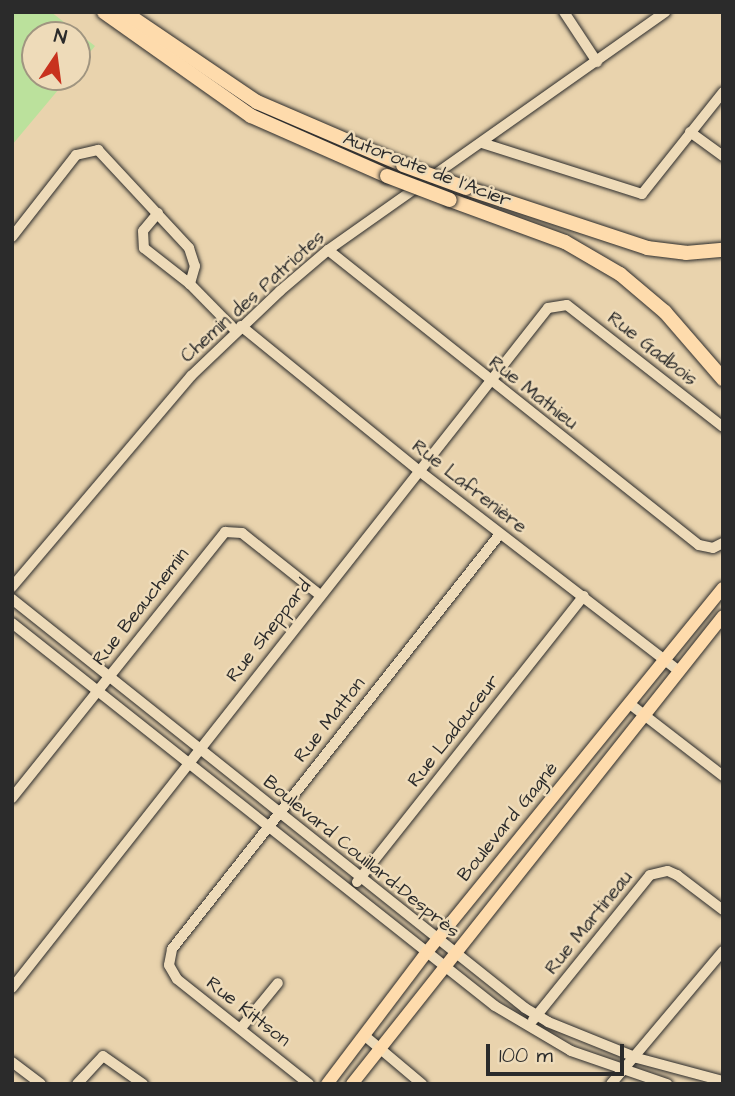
<!DOCTYPE html>
<html>
<head>
<meta charset="utf-8">
<style>
  body { margin:0 }
  #map { position:relative; width:735px; height:1096px; overflow:hidden; background:#e9d3ad; font-family:"Architects Daughter",sans-serif }
  div>[style] { position:absolute }
  .green>* { inset:0; background:#bbe19c }
  .roads { filter:drop-shadow(0 0 2px #2b2b2b) drop-shadow(0 0 2px #2b2b2b) }
  .minor>* { height:10px; margin:-5px; padding:0 5px; transform-origin:5px; border-radius:5px; background:#eedbb9 }
  .major>* { height:12px; margin:-6px; padding:0 6px; transform-origin:6px; border-radius:6px; background:#fedbac }
  .highway>* { height:14px; margin:-7px; padding:0 7px; transform-origin:7px; border-radius:7px; background:#fedbac }
  .bridges { filter:drop-shadow(0 0 2px #2b2b2b) drop-shadow(0 0 2px #2b2b2b) }
  .highway-bridge>* { height:14px; margin:-7px; padding:0 7px; transform-origin:7px; border-radius:7px; background:#fedbac }
  span { translate:-50% -50%; white-space:nowrap; text-align:center; line-height:1.15; -webkit-text-stroke:5px #eedbb9; paint-order:stroke }
  .street-label { font-size:19px; color:#2b2b2b }
  .frame { position:absolute; inset:0; border:14px solid #2b2b2b; pointer-events:none }
  .north { position:absolute; left:21px; top:21px; width:70px; height:70px; box-sizing:border-box; background:#eedbb9; border:2px solid #a09580; border-radius:50%; rotate:13deg; font-size:19px; font-weight:700; line-height:28px; text-align:center; color:#2b2b2b }
  .north::after { content:''; display:block; margin:auto; width:24px; height:32px; background:#c8321e; clip-path:polygon(50% 0,100% 100%,50% 72%,0 100%) }
  .scale { position:absolute; left:486px; top:1044px; width:138px; height:32px; box-sizing:border-box; border:4px solid #2b2b2b; border-top:0; padding-left:9px; font-size:21px; line-height:24px; white-space:nowrap; color:#2b2b2b; -webkit-text-stroke:5px #eedbb9; paint-order:stroke }
</style>
</head>
<body>
<div id="map">
  <div class="green">
    <div style="clip-path:polygon(12px 12px,51px 12px,95px 46px,77px 68px,77px 35px,35px 35px,35px 77px,69px 77px,12px 145px)"></div>
  </div>
  <div class="roads">
    <div class="minor">
      <div style="left:564px;top:12px;width:60px;rotate:56.6deg"></div>
      <div style="left:690px;top:132px;width:41px;rotate:36deg"></div>
      <div style="left:482px;top:143px;width:168px;rotate:17.7deg"></div>
      <div style="left:642px;top:194px;width:130px;rotate:-51.5deg"></div>
      <div style="left:158px;top:213px;width:23px;rotate:130deg"></div>
      <div style="left:143px;top:231px;width:17px;rotate:87deg"></div>
      <div style="left:144px;top:248px;width:58px;rotate:38deg"></div>
      <div style="left:12px;top:237px;width:104px;rotate:-52deg"></div>
      <div style="left:76px;top:155px;width:23px;rotate:-13deg"></div>
      <div style="left:98px;top:150px;width:134px;rotate:47.1deg"></div>
      <div style="left:189px;top:248px;width:19px;rotate:72deg"></div>
      <div style="left:195px;top:266px;width:19px;rotate:106deg"></div>
      <div style="left:190px;top:284px;width:66px;rotate:45.6deg"></div>
      <div style="left:328px;top:250px;width:474px;rotate:38.5deg"></div>
      <div style="left:699px;top:545px;width:14px;rotate:12deg"></div>
      <div style="left:713px;top:548px;width:11px;rotate:-27deg"></div>
      <div style="left:241px;top:326px;width:228px;rotate:39.1deg"></div>
      <div style="left:418px;top:470px;width:329px;rotate:37.6deg"></div>
      <div style="left:12px;top:587px;width:277px;rotate:-49.7deg"></div>
      <div style="left:191px;top:376px;width:123px;rotate:-43.7deg"></div>
      <div style="left:280px;top:291px;width:63px;rotate:-40.5deg"></div>
      <div style="left:328px;top:250px;width:413px;rotate:-35.2deg"></div>
      <div style="left:12px;top:599px;width:656px;rotate:38.56deg"></div>
      <div style="left:525px;top:1008px;width:27px;rotate:31deg"></div>
      <div style="left:548px;top:1022px;width:96px;rotate:22deg"></div>
      <div style="left:637px;top:1058px;width:89px;rotate:15deg"></div>
      <div style="left:12px;top:623px;width:616px;rotate:38.41deg"></div>
      <div style="left:495px;top:1006px;width:88px;rotate:30.6deg"></div>
      <div style="left:571px;top:1051px;width:102px;rotate:19deg"></div>
      <div style="left:630px;top:704px;width:118px;rotate:37.7deg"></div>
      <div style="left:12px;top:798px;width:341px;rotate:-51.3deg"></div>
      <div style="left:225px;top:532px;width:17px;rotate:3deg"></div>
      <div style="left:242px;top:533px;width:100px;rotate:38.5deg"></div>
      <div style="left:357px;top:882px;width:365px;rotate:-51.6deg"></div>
      <div style="left:12px;top:988px;width:866px;rotate:-51.75deg"></div>
      <div style="left:548px;top:308px;width:19px;rotate:-9deg"></div>
      <div style="left:567px;top:305px;width:198px;rotate:38deg"></div>
      <div style="left:533px;top:1020px;width:186px;rotate:-51.1deg"></div>
      <div style="left:650px;top:875px;width:18px;rotate:-13deg"></div>
      <div style="left:668px;top:871px;width:10px;rotate:24deg"></div>
      <div style="left:677px;top:875px;width:58px;rotate:37.3deg"></div>
      <div style="left:241px;top:1028px;width:58px;rotate:-50.6deg"></div>
      <div style="left:365px;top:1036px;width:75px;rotate:40.1deg"></div>
      <div style="left:12px;top:1062px;width:36px;rotate:37deg"></div>
      <div style="left:77px;top:1084px;width:38px;rotate:-47deg"></div>
      <div style="left:103px;top:1056px;width:49px;rotate:35deg"></div>
      <div style="left:309px;top:1084px;width:169px;rotate:-141.5deg"></div>
      <div style="left:177px;top:979px;width:16px;rotate:-120deg"></div>
      <div style="left:169px;top:965px;width:16px;rotate:-79deg"></div>
      <div style="left:172px;top:949px;width:529px;rotate:-51.68deg"></div>
      <div style="left:611px;top:1084px;width:174px;rotate:-49.9deg"></div>
    </div>
    <div class="major">
      <div style="left:327px;top:1084px;width:166px;rotate:-52.9deg"></div>
      <div style="left:427px;top:952px;width:469px;rotate:-50.9deg"></div>
      <div style="left:352px;top:1084px;width:597px;rotate:-51.59deg"></div>
    </div>
    <div class="highway">
      <div style="left:104px;top:12px;width:180px;rotate:35.3deg"></div>
      <div style="left:251px;top:116px;width:149px;rotate:23.8deg"></div>
      <div style="left:124px;top:12px;width:161px;rotate:34.1deg"></div>
      <div style="left:257px;top:102px;width:159px;rotate:23.3deg"></div>
      <div style="left:466px;top:188px;width:191px;rotate:18.3deg"></div>
      <div style="left:647px;top:248px;width:39px;rotate:7deg"></div>
      <div style="left:686px;top:253px;width:37px;rotate:-5deg"></div>
      <div style="left:450px;top:200px;width:122px;rotate:20.1deg"></div>
      <div style="left:565px;top:242px;width:64px;rotate:30.2deg"></div>
      <div style="left:620px;top:274px;width:59px;rotate:40.2deg"></div>
      <div style="left:665px;top:312px;width:89px;rotate:49.1deg"></div>
    </div>
  </div>
  <div class="bridges">
    <div class="highway-bridge">
      <div style="left:403px;top:165px;width:67px;rotate:20.1deg"></div>
      <div style="left:387px;top:176px;width:67px;rotate:20.9deg"></div>
    </div>
  </div>
  <div class="street-label">
    <span style="left:427px;top:170px;rotate:21deg">Autoroute de l'Acier</span>
    <span style="left:253px;top:297px;rotate:-42deg">Chemin des Patriotes</span>
    <span style="left:652px;top:349px;rotate:38deg">Rue Gadbois</span>
    <span style="left:533px;top:393px;rotate:38deg">Rue Mathieu</span>
    <span style="left:469px;top:487px;rotate:38deg">Rue Lafrenière</span>
    <span style="left:141px;top:607px;rotate:-52deg">Rue Beauchemin</span>
    <span style="left:269px;top:631px;rotate:-52deg">Rue Sheppard</span>
    <span style="left:330px;top:720px;rotate:-52deg">Rue Matton</span>
    <span style="left:454px;top:731px;rotate:-52deg">Rue Ladouceur</span>
    <span style="left:508px;top:822px;rotate:-51deg">Boulevard Gagné</span>
    <span style="left:361px;top:857px;rotate:39deg">Boulevard Couillard-Desprès</span>
    <span style="left:589px;top:923px;rotate:-51deg">Rue Martineau</span>
    <span style="left:248px;top:1012px;rotate:38deg">Rue Kittson</span>
  </div>
  <div class="frame"></div>
  <div class="north">N</div>
  <div class="scale">100 m</div>
</div>
</body>
</html>
